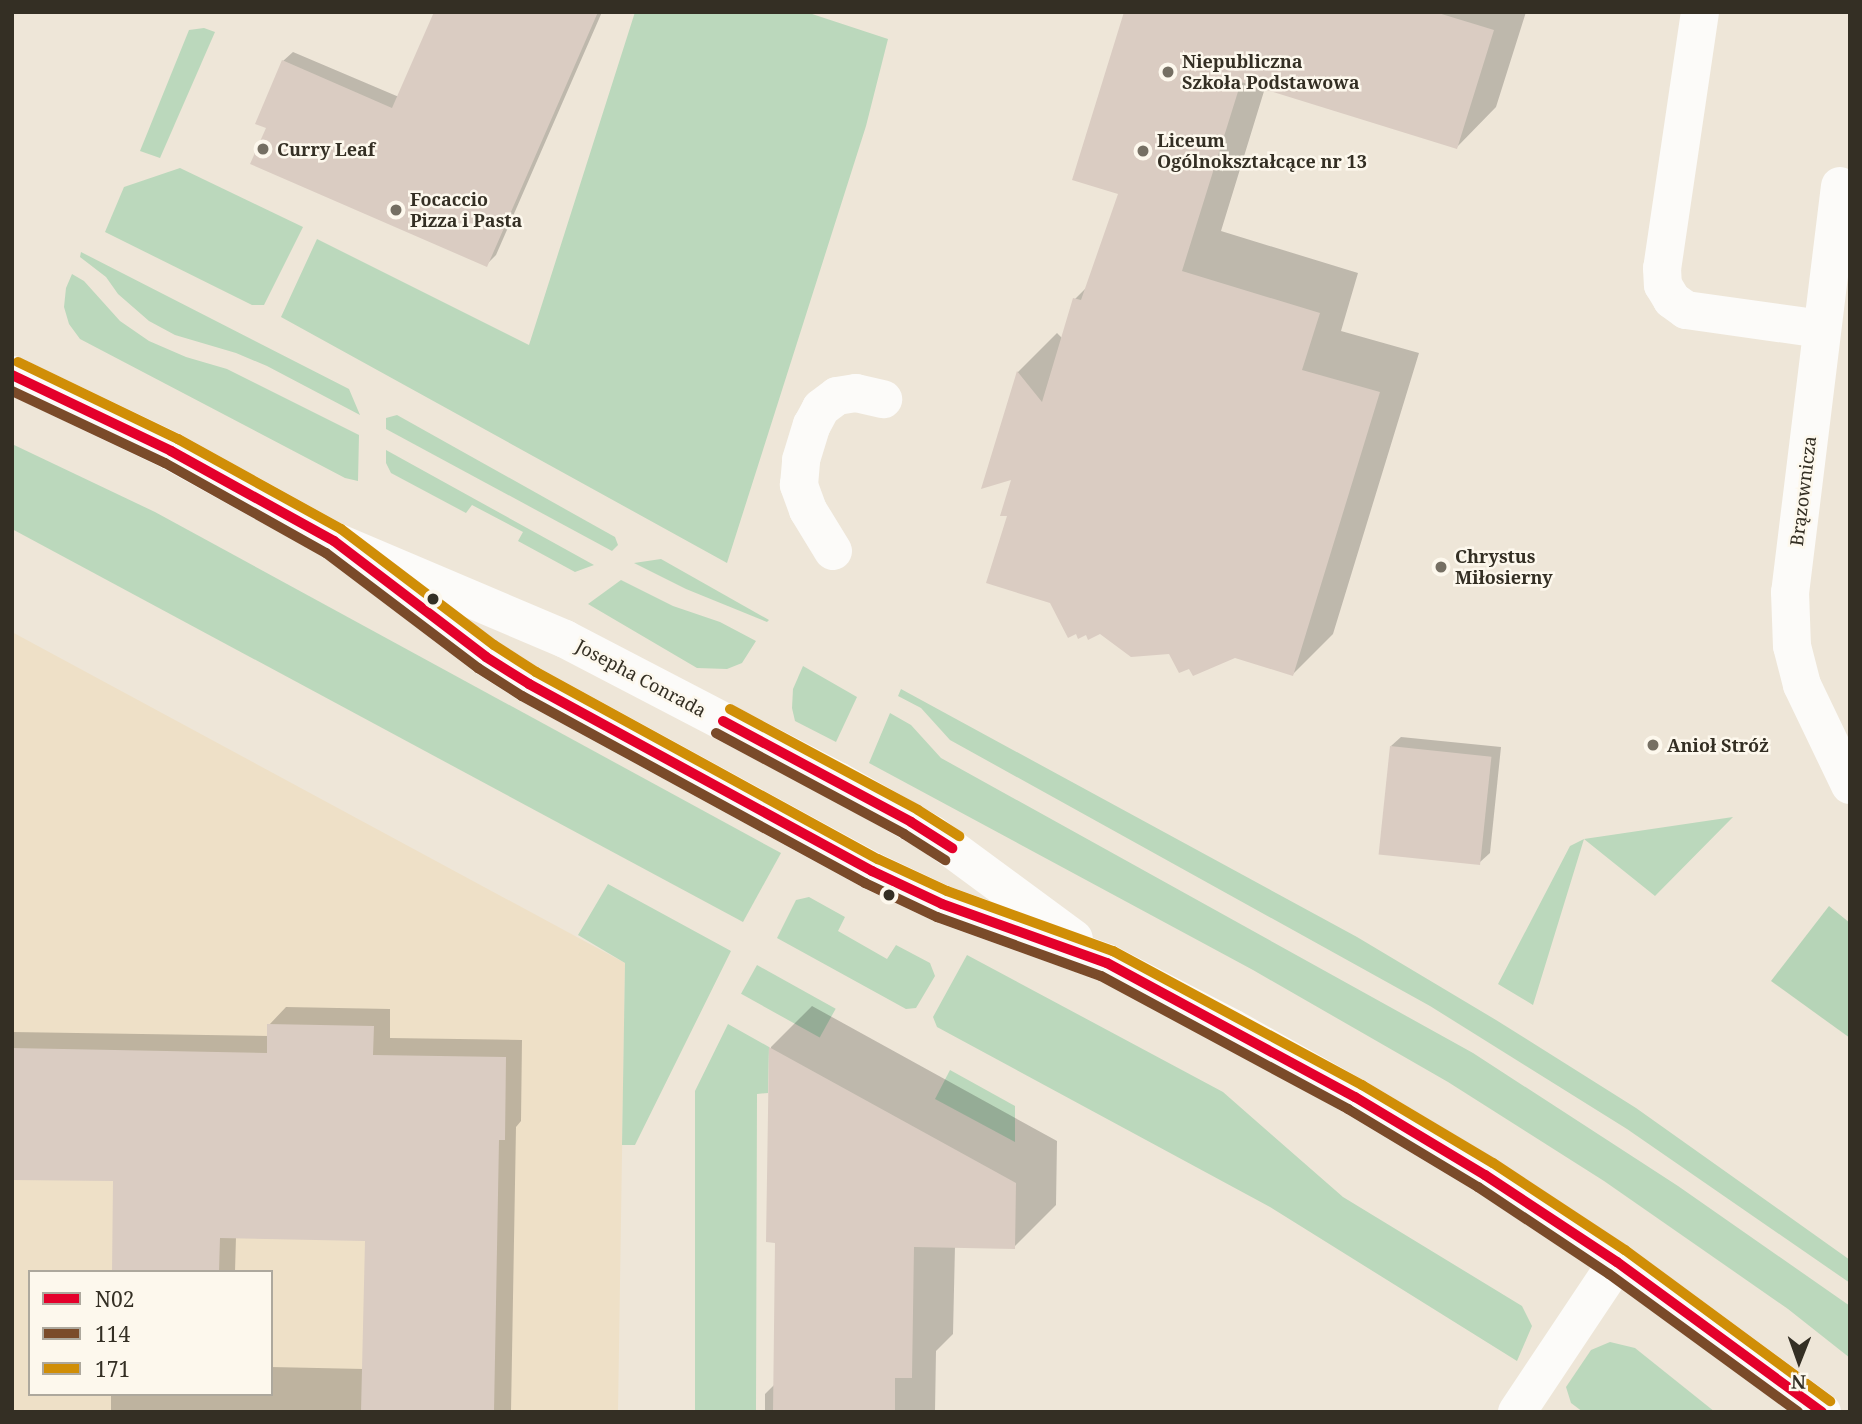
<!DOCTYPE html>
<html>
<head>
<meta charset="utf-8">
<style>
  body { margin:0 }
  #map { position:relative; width:1862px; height:1424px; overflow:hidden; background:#eee6d8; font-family:"Noto Serif",serif }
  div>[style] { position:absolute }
  .built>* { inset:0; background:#eee0c7 }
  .green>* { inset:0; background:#bbd8bc; transform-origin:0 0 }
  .forest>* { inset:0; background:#b6d4b7 }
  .shadow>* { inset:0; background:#0003 }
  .building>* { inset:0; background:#daccc2; transform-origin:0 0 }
  .minor>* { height:38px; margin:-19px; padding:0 19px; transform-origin:19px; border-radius:19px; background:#fcfbf9 }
  .bus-1>* { height:10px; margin:-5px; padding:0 5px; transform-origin:5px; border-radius:5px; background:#e4002b }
  .bus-2>* { height:10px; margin:-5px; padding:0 5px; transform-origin:5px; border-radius:5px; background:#7a4b2a }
  .bus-3>* { height:10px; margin:-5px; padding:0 5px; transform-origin:5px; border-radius:5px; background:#d08e07 }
  .dots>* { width:19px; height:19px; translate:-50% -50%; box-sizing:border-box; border:4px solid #fdf8ed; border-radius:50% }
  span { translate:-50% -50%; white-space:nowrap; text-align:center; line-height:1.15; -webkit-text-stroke:5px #fdf8ed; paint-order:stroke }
  .poi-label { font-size:18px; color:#342f24; font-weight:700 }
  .left { translate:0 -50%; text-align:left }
  .street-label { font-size:18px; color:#342f24 }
  .frame { position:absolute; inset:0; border:14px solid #342f24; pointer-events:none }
  .legend { position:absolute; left:28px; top:1270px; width:245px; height:126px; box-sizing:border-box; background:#fdf8ed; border:2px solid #ada89d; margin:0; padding:9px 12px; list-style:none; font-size:21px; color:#342f24 }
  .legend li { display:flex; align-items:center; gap:14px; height:35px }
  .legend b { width:35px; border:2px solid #ada89d }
  .north { position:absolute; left:1764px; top:1326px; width:70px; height:70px; -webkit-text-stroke:5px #fdf8ed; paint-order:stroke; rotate:181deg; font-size:19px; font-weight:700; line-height:28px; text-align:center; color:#342f24 }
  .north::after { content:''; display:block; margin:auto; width:24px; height:32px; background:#342f24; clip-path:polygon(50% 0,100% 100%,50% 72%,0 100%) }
</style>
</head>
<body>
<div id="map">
  <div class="built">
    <div style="clip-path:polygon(evenodd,12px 632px,625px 963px,618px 1412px,12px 1412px,12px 632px,30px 1272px,271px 1272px,271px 1394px,30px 1394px,30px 1272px)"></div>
  </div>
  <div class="green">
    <div style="clip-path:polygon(635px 12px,806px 12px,888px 39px,866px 126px,727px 563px,281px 317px,317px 239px,529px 345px)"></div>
    <div style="clip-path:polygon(204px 28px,215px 32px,160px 158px,140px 151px,189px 30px)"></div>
    <div style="clip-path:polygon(180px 168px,303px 227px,264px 305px,252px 305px,105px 232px,124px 187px)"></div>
    <div style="clip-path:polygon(81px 252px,349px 389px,360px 415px,267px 366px,236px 353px,175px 335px,149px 321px,118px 294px,106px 277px,80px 257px)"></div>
    <div style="clip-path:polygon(72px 274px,84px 281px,120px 321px,149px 341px,186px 357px,227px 369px,359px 435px,358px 481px,345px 478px,80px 339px,69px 324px,64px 307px,66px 288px)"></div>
    <div style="clip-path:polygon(397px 415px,615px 537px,618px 545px,612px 551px,386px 429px,386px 418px)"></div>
    <div style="clip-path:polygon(12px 444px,155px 512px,781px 853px,743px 922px,12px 529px)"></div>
    <div style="clip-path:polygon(386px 450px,594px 565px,575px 572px,518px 541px,523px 532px,472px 505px,466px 513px,391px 473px,386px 463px)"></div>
    <div style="clip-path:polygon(661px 559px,769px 620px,767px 622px,686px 589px,634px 563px)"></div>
    <div style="clip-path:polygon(621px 580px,673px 606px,720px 622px,756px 641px,742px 663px,727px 669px,697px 668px,588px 604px)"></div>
    <div style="clip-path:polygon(803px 666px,857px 697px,836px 742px,795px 721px,792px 708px,793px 689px)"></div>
    <div style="clip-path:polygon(901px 689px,1357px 937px,1496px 1020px,1636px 1108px,1850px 1260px,1850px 1283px,1627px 1129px,1430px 1006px,950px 740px,921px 708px,898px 696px)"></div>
    <div style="clip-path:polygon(890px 713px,911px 725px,941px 758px,1473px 1053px,1678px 1186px,1850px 1306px,1850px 1358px,1788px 1309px,1604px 1181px,1448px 1082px,1253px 970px,869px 763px)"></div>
    <div style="clip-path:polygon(1733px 817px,1655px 896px,1584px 839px,1533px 1005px,1498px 984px,1570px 846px,1584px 839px)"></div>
    <div style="clip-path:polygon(608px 884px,731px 951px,635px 1145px,622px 1145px,625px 963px,578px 935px)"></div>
    <div style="clip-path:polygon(809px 897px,845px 917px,838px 931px,887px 959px,896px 945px,930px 963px,935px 976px,916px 1008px,906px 1009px,777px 938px,796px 900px)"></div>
    <div style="clip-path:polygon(967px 955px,1223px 1092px,1343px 1197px,1522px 1306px,1532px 1326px,1517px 1361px,1270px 1207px,937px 1027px,933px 1017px)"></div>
    <div style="left:757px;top:965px;width:90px;height:33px;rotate:29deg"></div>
    <div style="clip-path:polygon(728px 1024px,769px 1047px,768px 1093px,757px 1094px,756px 1412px,695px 1412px,695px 1091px)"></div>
    <div style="clip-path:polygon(950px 1070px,1015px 1106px,1015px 1142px,935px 1099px)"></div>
    <div style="clip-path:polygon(1610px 1342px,1635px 1348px,1715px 1412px,1583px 1412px,1571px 1403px,1566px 1387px,1591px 1350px)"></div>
  </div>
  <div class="forest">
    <div style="clip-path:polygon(1829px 906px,1850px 923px,1850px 1038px,1771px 981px)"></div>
  </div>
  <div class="shadow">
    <div style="clip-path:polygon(435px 12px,602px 12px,496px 255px,486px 265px,269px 128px,283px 61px,293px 52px,399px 97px)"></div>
    <div style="clip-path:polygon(1126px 12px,1526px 12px,1496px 107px,1457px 147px,1265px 88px,1221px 231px,1358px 273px,1341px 331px,1419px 353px,1333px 634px,1293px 674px,1235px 656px,1190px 667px,1170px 652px,1101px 632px,1076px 632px,1010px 514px,1013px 477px,983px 486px,1018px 372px,1057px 333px,1063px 339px,1075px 299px,1088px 286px,1120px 193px)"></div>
    <div style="clip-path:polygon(1401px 737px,1501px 747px,1490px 853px,1480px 862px,1391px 746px)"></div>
    <div style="clip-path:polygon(812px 1006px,1057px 1141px,1056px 1205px,1014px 1247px,955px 1246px,953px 1334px,936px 1351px,935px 1412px,765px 1412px,765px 1394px,775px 1384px,777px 1241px,767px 1241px,771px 1047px)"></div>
    <div style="clip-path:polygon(286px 1007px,390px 1009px,390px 1038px,522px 1040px,521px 1121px,516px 1127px,511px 1412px,111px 1412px,111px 1394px,271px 1394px,271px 1367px,364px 1369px,366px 1239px,236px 1237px,235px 1272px,113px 1272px,115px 1180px,12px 1178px,12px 1032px,269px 1036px,269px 1025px)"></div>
  </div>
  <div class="building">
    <div style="clip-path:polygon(434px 12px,598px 12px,487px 267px,250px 164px,266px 128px,255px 124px,282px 60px,392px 108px)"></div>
    <div style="clip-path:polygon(1124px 12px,1435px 12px,1494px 30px,1457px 149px,1241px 82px,1182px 271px,1320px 313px,1302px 370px,1380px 392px,1293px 676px,1235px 658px,1193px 676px,1189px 669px,1179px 673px,1169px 654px,1131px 657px,1100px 634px,1088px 640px,1086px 635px,1078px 639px,1076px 634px,1068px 638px,1050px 603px,986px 583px,1007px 516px,1000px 516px,1011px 480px,981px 489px,1017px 371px,1042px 402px,1073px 298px,1081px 300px,1118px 194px,1072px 180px)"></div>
    <div style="left:1390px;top:746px;width:102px;height:109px;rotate:6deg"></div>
    <div style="clip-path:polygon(267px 1024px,374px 1026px,373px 1055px,506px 1057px,505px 1140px,499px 1140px,494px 1412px,361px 1412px,365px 1241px,220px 1238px,219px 1272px,112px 1272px,113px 1181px,12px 1180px,12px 1048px,267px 1053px)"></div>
    <div style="clip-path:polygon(769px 1047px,1016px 1183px,1015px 1249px,914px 1247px,912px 1378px,895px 1378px,895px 1412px,773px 1412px,775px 1243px,766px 1242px)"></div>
  </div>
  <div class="minor">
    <div style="left:1700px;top:12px;width:259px;rotate:98.4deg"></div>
    <div style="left:1662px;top:268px;width:17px;rotate:87deg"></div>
    <div style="left:1663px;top:285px;width:17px;rotate:59deg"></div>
    <div style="left:1672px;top:300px;width:17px;rotate:36deg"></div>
    <div style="left:1686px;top:310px;width:136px;rotate:8deg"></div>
    <div style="left:1840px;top:186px;width:409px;rotate:97deg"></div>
    <div style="left:1790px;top:592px;width:54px;rotate:87.9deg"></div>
    <div style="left:1792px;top:646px;width:40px;rotate:75.6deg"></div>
    <div style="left:1802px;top:685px;width:111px;rotate:64.4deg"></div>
    <div style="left:12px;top:375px;width:176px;rotate:25.5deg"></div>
    <div style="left:171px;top:451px;width:186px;rotate:28.9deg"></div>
    <div style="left:334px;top:541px;width:251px;rotate:23deg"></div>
    <div style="left:565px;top:639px;width:308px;rotate:27.5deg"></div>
    <div style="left:838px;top:781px;width:109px;rotate:29.6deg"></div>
    <div style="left:933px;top:835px;width:175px;rotate:36.4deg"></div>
    <div style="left:334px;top:541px;width:191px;rotate:37.3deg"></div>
    <div style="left:486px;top:657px;width:51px;rotate:32.1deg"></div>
    <div style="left:529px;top:684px;width:391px;rotate:28.6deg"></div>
    <div style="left:872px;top:871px;width:77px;rotate:25.2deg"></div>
    <div style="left:942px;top:904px;width:175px;rotate:19.7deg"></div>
    <div style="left:1107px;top:963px;width:141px;rotate:27.5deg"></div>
    <div style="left:1232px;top:1028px;width:141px;rotate:29.3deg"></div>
    <div style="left:1355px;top:1097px;width:152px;rotate:31deg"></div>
    <div style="left:1485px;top:1175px;width:158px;rotate:33.4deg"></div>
    <div style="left:1617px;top:1262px;width:254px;rotate:36.2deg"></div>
    <div style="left:833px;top:551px;width:48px;rotate:-121.4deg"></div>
    <div style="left:808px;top:510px;width:27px;rotate:-110deg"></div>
    <div style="left:799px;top:485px;width:25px;rotate:-85deg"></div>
    <div style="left:801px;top:460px;width:37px;rotate:-73deg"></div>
    <div style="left:812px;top:425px;width:19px;rotate:-62deg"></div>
    <div style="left:821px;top:408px;width:20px;rotate:-37deg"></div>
    <div style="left:837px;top:396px;width:19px;rotate:-9deg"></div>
    <div style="left:856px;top:393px;width:28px;rotate:13deg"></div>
    <div style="left:1517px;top:1412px;width:180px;rotate:-56.3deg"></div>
  </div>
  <div class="bus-1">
    <div style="left:12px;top:375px;width:176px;rotate:25.5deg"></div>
    <div style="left:171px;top:451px;width:186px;rotate:28.9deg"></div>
    <div style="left:334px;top:541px;width:191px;rotate:37.3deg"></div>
    <div style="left:486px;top:657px;width:51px;rotate:32.1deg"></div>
    <div style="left:529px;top:684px;width:391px;rotate:28.6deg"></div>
    <div style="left:872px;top:871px;width:77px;rotate:25.2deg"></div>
    <div style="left:942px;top:904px;width:175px;rotate:19.7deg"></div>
    <div style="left:1107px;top:963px;width:282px;rotate:28.4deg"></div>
    <div style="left:1355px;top:1097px;width:152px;rotate:31deg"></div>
    <div style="left:1485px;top:1175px;width:158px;rotate:33.4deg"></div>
    <div style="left:1617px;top:1262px;width:254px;rotate:36.2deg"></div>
    <div style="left:723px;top:721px;width:213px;rotate:28.2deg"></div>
    <div style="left:911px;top:822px;width:49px;rotate:32.4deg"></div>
  </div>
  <div class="bus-2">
    <div style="left:12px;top:391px;width:169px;rotate:25.2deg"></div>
    <div style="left:165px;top:463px;width:184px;rotate:29.2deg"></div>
    <div style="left:326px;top:553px;width:191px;rotate:37.1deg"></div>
    <div style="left:478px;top:668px;width:52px;rotate:32.5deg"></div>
    <div style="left:522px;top:696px;width:391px;rotate:28.6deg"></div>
    <div style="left:865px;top:883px;width:80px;rotate:25.3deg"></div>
    <div style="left:937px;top:917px;width:174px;rotate:19.8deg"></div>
    <div style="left:1101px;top:976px;width:281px;rotate:28.3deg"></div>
    <div style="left:1348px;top:1109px;width:152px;rotate:31deg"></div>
    <div style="left:1478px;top:1187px;width:157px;rotate:33.6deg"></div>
    <div style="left:1609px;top:1274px;width:234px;rotate:36.1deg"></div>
    <div style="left:716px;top:733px;width:213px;rotate:28.2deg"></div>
    <div style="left:904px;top:834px;width:49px;rotate:32.4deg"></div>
  </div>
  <div class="bus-3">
    <div style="left:18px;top:362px;width:178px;rotate:25.7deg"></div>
    <div style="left:178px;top:439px;width:186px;rotate:28.9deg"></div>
    <div style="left:341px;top:529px;width:192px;rotate:37.2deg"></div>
    <div style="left:494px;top:645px;width:50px;rotate:32.7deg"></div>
    <div style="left:536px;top:672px;width:390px;rotate:28.7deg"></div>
    <div style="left:878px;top:859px;width:76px;rotate:24.9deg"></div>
    <div style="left:947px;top:891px;width:177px;rotate:19.9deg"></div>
    <div style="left:1113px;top:951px;width:283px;rotate:28.3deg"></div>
    <div style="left:1362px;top:1085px;width:152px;rotate:30.8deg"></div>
    <div style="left:1493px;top:1163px;width:158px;rotate:33.4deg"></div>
    <div style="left:1625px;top:1250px;width:255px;rotate:36.4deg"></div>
    <div style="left:730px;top:709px;width:213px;rotate:28.2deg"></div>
    <div style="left:918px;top:810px;width:49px;rotate:32.4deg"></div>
  </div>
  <div class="dots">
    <div style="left:1168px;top:72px;background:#756f63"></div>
    <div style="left:263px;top:149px;background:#756f63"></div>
    <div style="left:1143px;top:151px;background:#756f63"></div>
    <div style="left:396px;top:210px;background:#756f63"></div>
    <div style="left:1441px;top:567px;background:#756f63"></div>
    <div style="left:433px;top:599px;background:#342f24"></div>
    <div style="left:1653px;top:745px;background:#756f63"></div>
    <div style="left:889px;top:895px;background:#342f24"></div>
  </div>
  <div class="poi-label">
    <span class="left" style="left:1182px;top:72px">Niepubliczna<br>Szkoła Podstawowa</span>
    <span class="left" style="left:1157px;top:151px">Liceum<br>Ogólnokształcące nr 13</span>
    <span class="left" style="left:277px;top:149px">Curry Leaf</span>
    <span class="left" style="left:410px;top:210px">Focaccio<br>Pizza i Pasta</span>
    <span class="left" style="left:1455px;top:567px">Chrystus<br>Miłosierny</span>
    <span class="left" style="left:1667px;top:745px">Anioł Stróż</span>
  </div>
  <div class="street-label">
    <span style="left:1803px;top:491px;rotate:-83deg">Brązownicza</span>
    <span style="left:641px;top:678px;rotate:28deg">Josepha Conrada</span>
  </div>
  <div class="frame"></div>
  <ul class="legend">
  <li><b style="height:9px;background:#e4002b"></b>N02</li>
  <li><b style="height:9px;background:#7a4b2a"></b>114</li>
  <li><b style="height:9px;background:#d08e07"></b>171</li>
  </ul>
  <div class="north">N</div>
</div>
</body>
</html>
